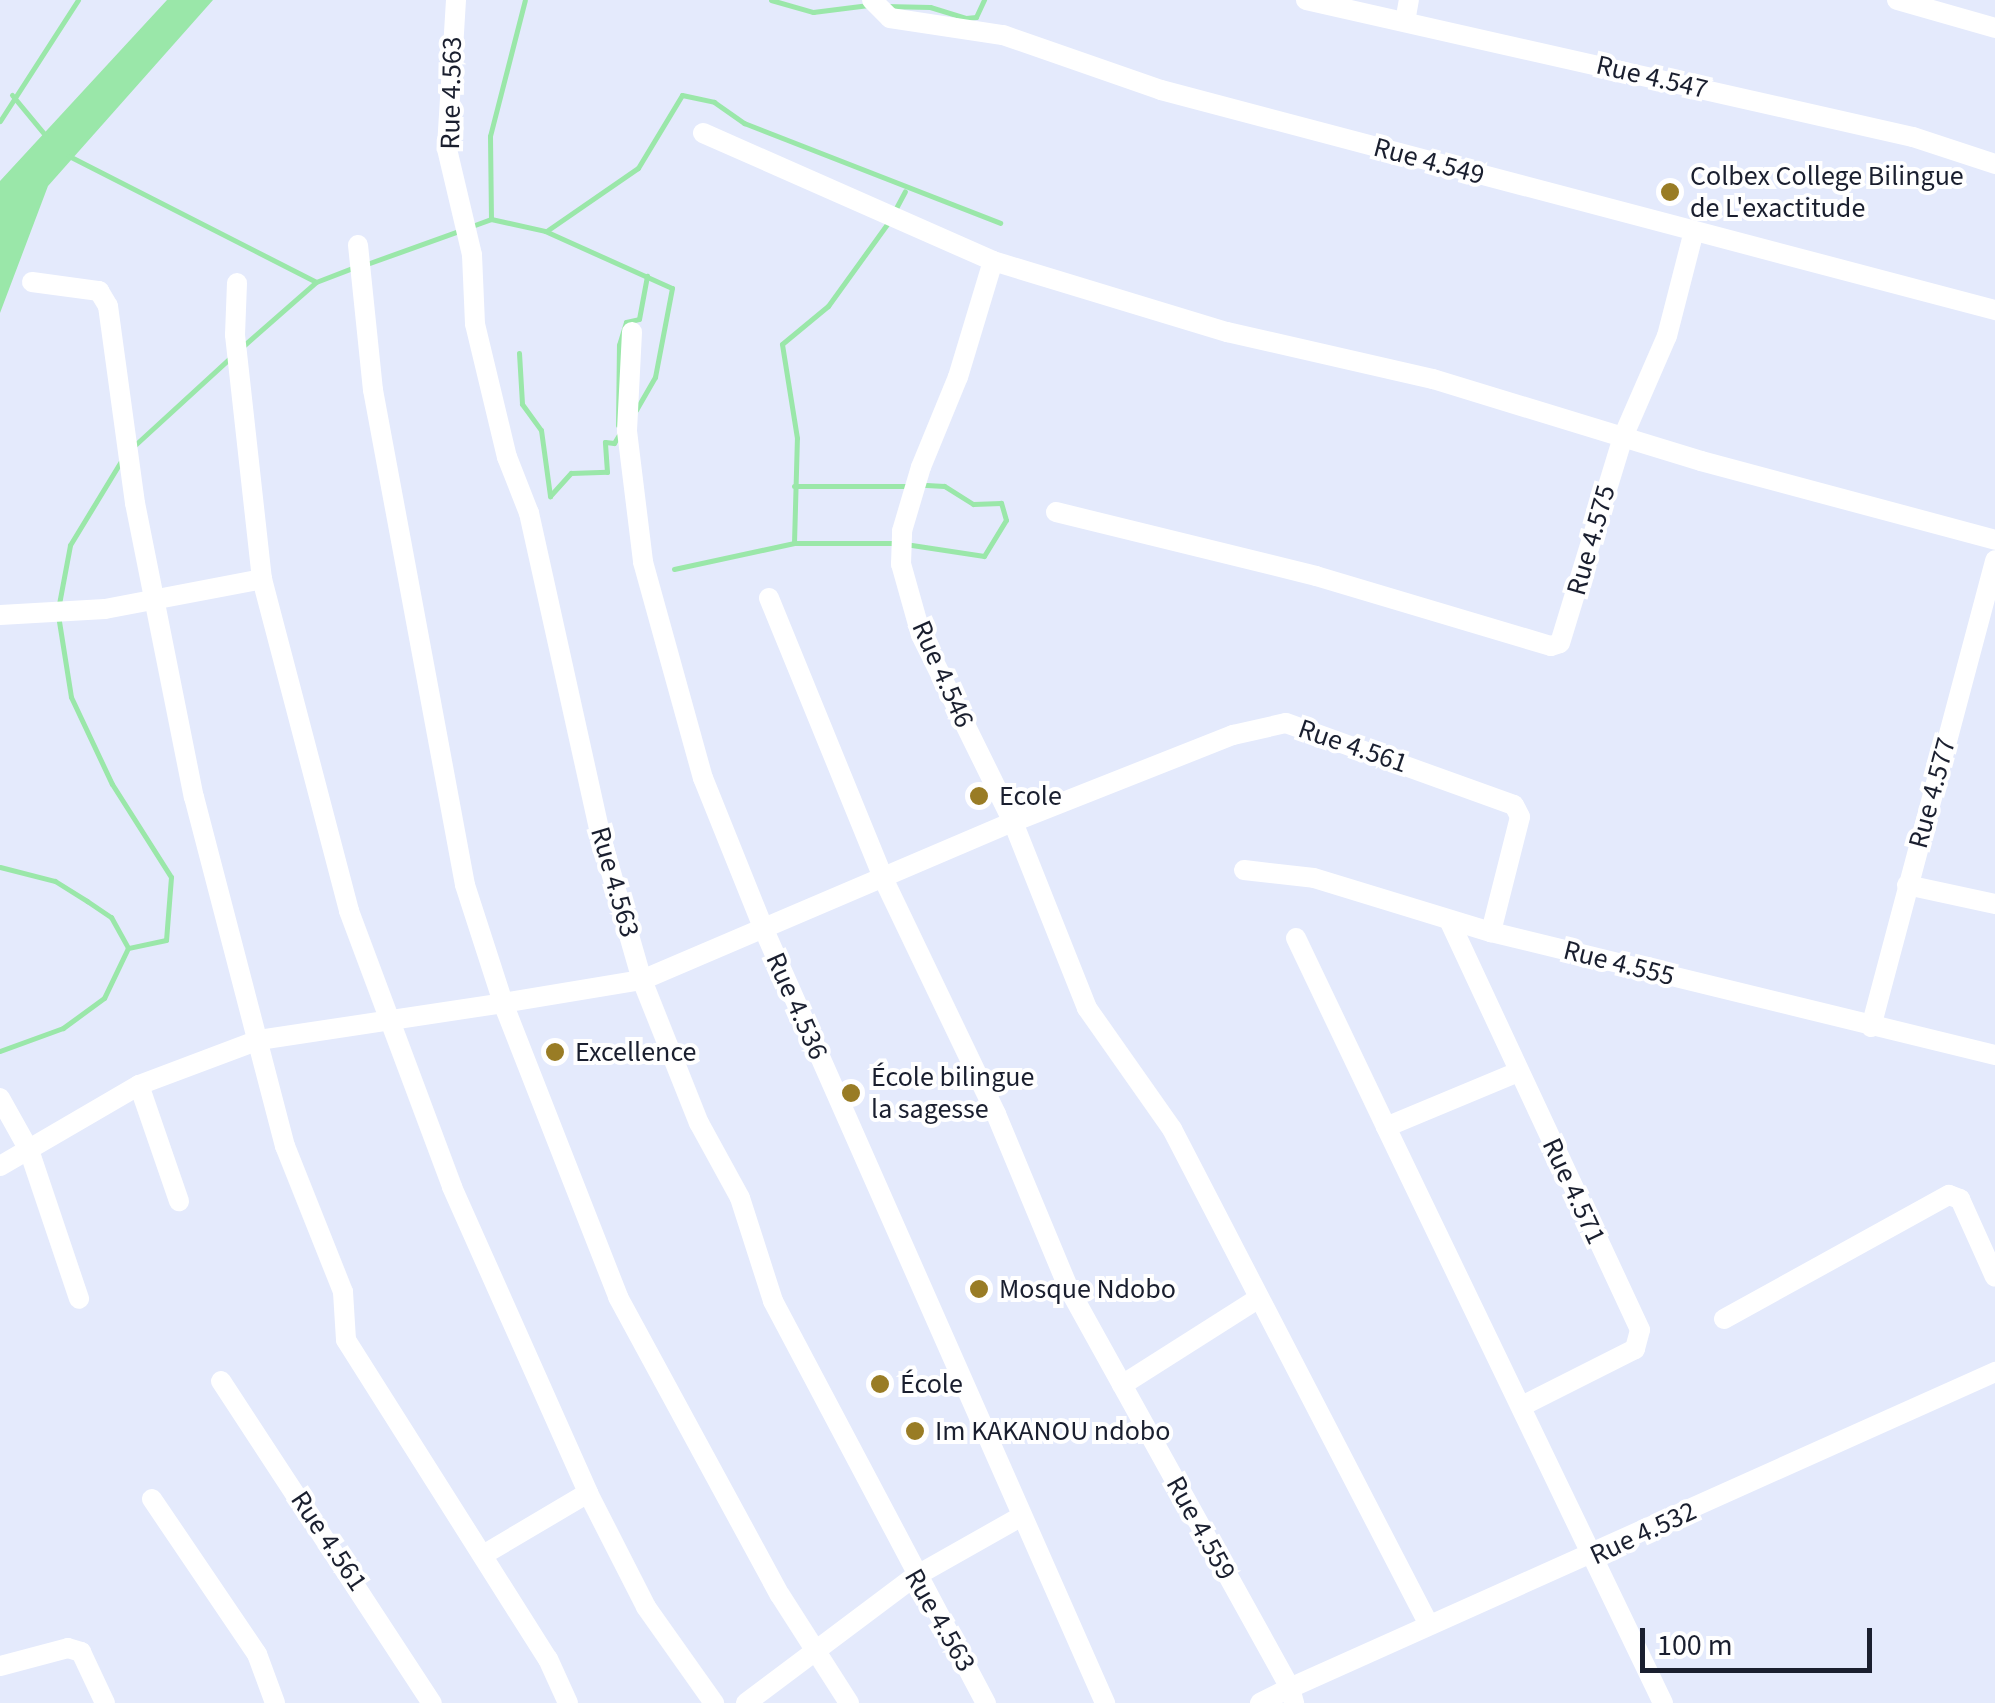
<!DOCTYPE html>
<html>
<head>
<meta charset="utf-8">
<style>
  body { margin:0 }
  #map { position:relative; width:1995px; height:1703px; overflow:hidden; background:#e4eafc; font-family:"Source Sans 3",sans-serif }
  div>[style] { position:absolute }
  .water>* { inset:0; background:#9ae7a9 }
  .stream>* { height:5px; margin:-2.5px; padding:0 2.5px; transform-origin:2.5px; border-radius:2.5px; background:#9ae7a9 }
  .minor>* { height:20px; margin:-10px; padding:0 10px; transform-origin:10px; border-radius:10px; background:#fff }
  .dots>* { width:28px; height:28px; translate:-50% -50%; box-sizing:border-box; border:5px solid #fff; border-radius:50% }
  span { translate:-50% -50%; white-space:nowrap; text-align:center; line-height:1.15; -webkit-text-stroke:8px #fff; paint-order:stroke }
  .street-label { font-size:28px; color:#1a1f2f }
  .poi-label { font-size:28px; color:#1a1f2f }
  .left { translate:0 -50%; text-align:left }
  .scale { position:absolute; left:1640px; top:1628px; width:232px; height:45px; box-sizing:border-box; border:5px solid #1a1f2f; border-top:0; padding-left:12px; font-size:30px; line-height:35px; white-space:nowrap; color:#1a1f2f; -webkit-text-stroke:8px #fff; paint-order:stroke }
</style>
</head>
<body>
<div id="map">
  <div class="water">
    <div style="clip-path:polygon(167px 0,213px 0,48px 186px,0 313px,0 181px)"></div>
  </div>
  <div class="stream">
    <div style="left:771px;top:0;width:44px;rotate:15.9deg"></div>
    <div style="left:813px;top:12px;width:56px;rotate:-7.1deg"></div>
    <div style="left:885px;top:6px;width:45px;rotate:1.3deg"></div>
    <div style="left:930px;top:7px;width:38px;rotate:17deg"></div>
    <div style="left:966px;top:18px;width:10px;rotate:-6deg"></div>
    <div style="left:976px;top:17px;width:19px;rotate:-65deg"></div>
    <div style="left:12px;top:95px;width:53px;rotate:50.3deg"></div>
    <div style="left:0;top:121px;width:144px;rotate:-57.2deg"></div>
    <div style="left:69px;top:156px;width:277px;rotate:27deg"></div>
    <div style="left:895px;top:210px;width:21px;rotate:-62deg"></div>
    <div style="left:491px;top:219px;width:83px;rotate:-90.7deg"></div>
    <div style="left:490px;top:136px;width:140px;rotate:-75.6deg"></div>
    <div style="left:472px;top:226px;width:20px;rotate:-20deg"></div>
    <div style="left:491px;top:219px;width:55px;rotate:12.5deg"></div>
    <div style="left:545px;top:231px;width:139px;rotate:24.2deg"></div>
    <div style="left:672px;top:288px;width:91px;rotate:100.8deg"></div>
    <div style="left:655px;top:377px;width:38px;rotate:120deg"></div>
    <div style="left:548px;top:230px;width:109px;rotate:-34.6deg"></div>
    <div style="left:638px;top:168px;width:85px;rotate:-58.9deg"></div>
    <div style="left:682px;top:95px;width:33px;rotate:12deg"></div>
    <div style="left:714px;top:102px;width:37px;rotate:35deg"></div>
    <div style="left:744px;top:123px;width:275px;rotate:21.3deg"></div>
    <div style="left:364px;top:265px;width:104px;rotate:-19.7deg"></div>
    <div style="left:242px;top:347px;width:98px;rotate:-41.3deg"></div>
    <div style="left:316px;top:282px;width:40px;rotate:-21deg"></div>
    <div style="left:519px;top:353px;width:51px;rotate:86.6deg"></div>
    <div style="left:522px;top:404px;width:32px;rotate:54deg"></div>
    <div style="left:541px;top:430px;width:67px;rotate:82.2deg"></div>
    <div style="left:550px;top:496px;width:31px;rotate:-48deg"></div>
    <div style="left:571px;top:473px;width:36px;rotate:-2deg"></div>
    <div style="left:607px;top:472px;width:30px;rotate:-94deg"></div>
    <div style="left:605px;top:442px;width:9px;rotate:6deg"></div>
    <div style="left:614px;top:443px;width:12px;rotate:-59deg"></div>
    <div style="left:618px;top:425px;width:80px;rotate:-89.3deg"></div>
    <div style="left:619px;top:345px;width:24px;rotate:-73deg"></div>
    <div style="left:626px;top:322px;width:13px;rotate:-13deg"></div>
    <div style="left:639px;top:319px;width:44px;rotate:-79.5deg"></div>
    <div style="left:135px;top:445px;width:129px;rotate:-42.5deg"></div>
    <div style="left:794px;top:486px;width:117px"></div>
    <div style="left:794px;top:543px;width:105px;rotate:-88.4deg"></div>
    <div style="left:797px;top:438px;width:95px;rotate:-99.1deg"></div>
    <div style="left:782px;top:344px;width:60px;rotate:-39.6deg"></div>
    <div style="left:828px;top:306px;width:106px;rotate:-54.2deg"></div>
    <div style="left:905px;top:544px;width:80px;rotate:8.6deg"></div>
    <div style="left:984px;top:556px;width:42px;rotate:-58.6deg"></div>
    <div style="left:1006px;top:520px;width:18px;rotate:-106deg"></div>
    <div style="left:1001px;top:503px;width:28px;rotate:178deg"></div>
    <div style="left:973px;top:504px;width:34px;rotate:-148deg"></div>
    <div style="left:944px;top:486px;width:22px;rotate:-177deg"></div>
    <div style="left:674px;top:569px;width:123px;rotate:-12.2deg"></div>
    <div style="left:794px;top:543px;width:100px"></div>
    <div style="left:59px;top:604px;width:60px;rotate:-79.4deg"></div>
    <div style="left:70px;top:545px;width:98px;rotate:-58.7deg"></div>
    <div style="left:58px;top:615px;width:83px;rotate:81deg"></div>
    <div style="left:71px;top:697px;width:96px;rotate:64.8deg"></div>
    <div style="left:112px;top:784px;width:110px;rotate:57.6deg"></div>
    <div style="left:171px;top:877px;width:63px;rotate:94.5deg"></div>
    <div style="left:166px;top:940px;width:39px;rotate:168deg"></div>
    <div style="left:0;top:867px;width:57px;rotate:14.3deg"></div>
    <div style="left:55px;top:881px;width:38px;rotate:32deg"></div>
    <div style="left:87px;top:901px;width:29px;rotate:34deg"></div>
    <div style="left:111px;top:917px;width:35px;rotate:61deg"></div>
    <div style="left:128px;top:948px;width:55px;rotate:115.6deg"></div>
    <div style="left:104px;top:998px;width:51px;rotate:143.8deg"></div>
    <div style="left:63px;top:1028px;width:67px;rotate:159.9deg"></div>
  </div>
  <div class="minor">
    <div style="left:456px;top:0;width:149px;rotate:93.5deg"></div>
    <div style="left:447px;top:149px;width:109px;rotate:76.7deg"></div>
    <div style="left:472px;top:255px;width:69px;rotate:87.5deg"></div>
    <div style="left:475px;top:324px;width:137px;rotate:76.5deg"></div>
    <div style="left:507px;top:457px;width:60px;rotate:68.6deg"></div>
    <div style="left:529px;top:513px;width:329px;rotate:77.5deg"></div>
    <div style="left:600px;top:834px;width:152px;rotate:74deg"></div>
    <div style="left:642px;top:980px;width:154px;rotate:68.3deg"></div>
    <div style="left:699px;top:1123px;width:85px;rotate:61.3deg"></div>
    <div style="left:740px;top:1198px;width:108px;rotate:72.2deg"></div>
    <div style="left:773px;top:1301px;width:455px;rotate:62.1deg"></div>
    <div style="left:872px;top:0;width:25px;rotate:45deg"></div>
    <div style="left:890px;top:18px;width:114px;rotate:8.6deg"></div>
    <div style="left:1003px;top:35px;width:167px;rotate:19.2deg"></div>
    <div style="left:1161px;top:90px;width:863px;rotate:14.78deg"></div>
    <div style="left:1306px;top:0;width:622px;rotate:12.72deg"></div>
    <div style="left:1913px;top:137px;width:86px;rotate:18.2deg"></div>
    <div style="left:1897px;top:0;width:102px;rotate:15.9deg"></div>
    <div style="left:1405px;top:22px;width:22px;rotate:-80deg"></div>
    <div style="left:703px;top:133px;width:317px;rotate:23.8deg"></div>
    <div style="left:993px;top:261px;width:245px;rotate:16.9deg"></div>
    <div style="left:1227px;top:332px;width:211px;rotate:12.9deg"></div>
    <div style="left:1433px;top:379px;width:280px;rotate:17deg"></div>
    <div style="left:1701px;top:461px;width:304px;rotate:15deg"></div>
    <div style="left:358px;top:245px;width:146px;rotate:84.1deg"></div>
    <div style="left:373px;top:390px;width:503px;rotate:79.47deg"></div>
    <div style="left:465px;top:885px;width:124px;rotate:72.1deg"></div>
    <div style="left:503px;top:1003px;width:141px;rotate:-9.4deg"></div>
    <div style="left:642px;top:980px;width:403px;rotate:-23.1deg"></div>
    <div style="left:1013px;top:822px;width:208px;rotate:-116.2deg"></div>
    <div style="left:921px;top:635px;width:74px;rotate:-105.7deg"></div>
    <div style="left:901px;top:564px;width:33px;rotate:-88deg"></div>
    <div style="left:902px;top:531px;width:67px;rotate:-73.5deg"></div>
    <div style="left:921px;top:467px;width:97px;rotate:-67.7deg"></div>
    <div style="left:958px;top:377px;width:121px;rotate:-73.2deg"></div>
    <div style="left:32px;top:282px;width:68px;rotate:7.7deg"></div>
    <div style="left:99px;top:291px;width:17px;rotate:59deg"></div>
    <div style="left:108px;top:306px;width:199px;rotate:82.2deg"></div>
    <div style="left:135px;top:503px;width:300px;rotate:78.7deg"></div>
    <div style="left:194px;top:797px;width:361px;rotate:75.4deg"></div>
    <div style="left:285px;top:1146px;width:157px;rotate:68.3deg"></div>
    <div style="left:343px;top:1292px;width:48px;rotate:86.4deg"></div>
    <div style="left:346px;top:1340px;width:378px;rotate:57.7deg"></div>
    <div style="left:548px;top:1659px;width:48px;rotate:65.6deg"></div>
    <div style="left:237px;top:283px;width:52px;rotate:92.2deg"></div>
    <div style="left:235px;top:335px;width:245px;rotate:83.7deg"></div>
    <div style="left:262px;top:579px;width:343px;rotate:75.3deg"></div>
    <div style="left:349px;top:911px;width:295px;rotate:69.5deg"></div>
    <div style="left:452px;top:1187px;width:335px;rotate:66deg"></div>
    <div style="left:588px;top:1493px;width:128px;rotate:63deg"></div>
    <div style="left:646px;top:1607px;width:118px;rotate:54.7deg"></div>
    <div style="left:632px;top:332px;width:99px;rotate:92.9deg"></div>
    <div style="left:627px;top:431px;width:132px;rotate:83deg"></div>
    <div style="left:643px;top:562px;width:224px;rotate:74.5deg"></div>
    <div style="left:703px;top:778px;width:166px;rotate:68.1deg"></div>
    <div style="left:765px;top:932px;width:843px;rotate:66.2deg"></div>
    <div style="left:1056px;top:512px;width:268px;rotate:13.8deg"></div>
    <div style="left:1316px;top:576px;width:245px;rotate:16.6deg"></div>
    <div style="left:1551px;top:646px;width:9px;rotate:-18deg"></div>
    <div style="left:1560px;top:643px;width:215px;rotate:-73deg"></div>
    <div style="left:1623px;top:437px;width:110px;rotate:-66.5deg"></div>
    <div style="left:1667px;top:336px;width:108px;rotate:-75.6deg"></div>
    <div style="left:769px;top:598px;width:302px;rotate:67.8deg"></div>
    <div style="left:883px;top:878px;width:262px;rotate:64.4deg"></div>
    <div style="left:996px;top:1114px;width:190px;rotate:67.4deg"></div>
    <div style="left:1069px;top:1289px;width:456px;rotate:61deg"></div>
    <div style="left:1290px;top:1688px;width:773px;rotate:-24.14deg"></div>
    <div style="left:0;top:615px;width:105px;rotate:-3.3deg"></div>
    <div style="left:105px;top:609px;width:160px;rotate:-10.8deg"></div>
    <div style="left:1244px;top:870px;width:70px;rotate:6.5deg"></div>
    <div style="left:1314px;top:878px;width:185px;rotate:17deg"></div>
    <div style="left:1491px;top:932px;width:519px;rotate:13.71deg"></div>
    <div style="left:1907px;top:885px;width:90px;rotate:12.2deg"></div>
    <div style="left:1449px;top:920px;width:452px;rotate:65deg"></div>
    <div style="left:1640px;top:1330px;width:20px;rotate:105deg"></div>
    <div style="left:1635px;top:1349px;width:124px;rotate:153.2deg"></div>
    <div style="left:1296px;top:938px;width:209px;rotate:64.5deg"></div>
    <div style="left:1386px;top:1127px;width:143px;rotate:-22.6deg"></div>
    <div style="left:1871px;top:1027px;width:483px;rotate:-75.1deg"></div>
    <div style="left:139px;top:1085px;width:123px;rotate:71deg"></div>
    <div style="left:0;top:1098px;width:60px;rotate:60.9deg"></div>
    <div style="left:29px;top:1150px;width:157px;rotate:71.4deg"></div>
    <div style="left:1386px;top:1127px;width:639px;rotate:64.32deg"></div>
    <div style="left:0;top:1166px;width:161px;rotate:-30.2deg"></div>
    <div style="left:139px;top:1085px;width:128px;rotate:-20.6deg"></div>
    <div style="left:259px;top:1040px;width:247px;rotate:-8.6deg"></div>
    <div style="left:503px;top:1003px;width:316px;rotate:68.6deg"></div>
    <div style="left:618px;top:1297px;width:339px;rotate:61.5deg"></div>
    <div style="left:780px;top:1595px;width:128px;rotate:57.4deg"></div>
    <div style="left:1724px;top:1319px;width:257px;rotate:-28.9deg"></div>
    <div style="left:1949px;top:1195px;width:12px;rotate:20deg"></div>
    <div style="left:1960px;top:1199px;width:85px;rotate:65.8deg"></div>
    <div style="left:221px;top:1381px;width:385px;rotate:56.8deg"></div>
    <div style="left:1122px;top:1385px;width:159px;rotate:-32.4deg"></div>
    <div style="left:152px;top:1499px;width:187px;rotate:55.9deg"></div>
    <div style="left:257px;top:1654px;width:52px;rotate:69.8deg"></div>
    <div style="left:483px;top:1555px;width:122px;rotate:-30.6deg"></div>
    <div style="left:1428px;top:1623px;width:556px;rotate:-117.39deg"></div>
    <div style="left:1172px;top:1129px;width:148px;rotate:-125.1deg"></div>
    <div style="left:1087px;top:1008px;width:200px;rotate:-111.7deg"></div>
    <div style="left:1013px;top:822px;width:237px;rotate:-21.6deg"></div>
    <div style="left:1233px;top:735px;width:54px;rotate:-12.8deg"></div>
    <div style="left:1286px;top:723px;width:242px;rotate:19.8deg"></div>
    <div style="left:1514px;top:805px;width:13px;rotate:63deg"></div>
    <div style="left:1520px;top:817px;width:119px;rotate:104.2deg"></div>
    <div style="left:0;top:1666px;width:70px;rotate:-14.8deg"></div>
    <div style="left:68px;top:1648px;width:14px;rotate:17deg"></div>
    <div style="left:81px;top:1652px;width:56px;rotate:64.8deg"></div>
    <div style="left:746px;top:1703px;width:210px;rotate:-36.9deg"></div>
    <div style="left:914px;top:1577px;width:122px;rotate:-29.5deg"></div>
    <div style="left:1260px;top:1703px;width:34px;rotate:-27deg"></div>
    <div style="left:1290px;top:1688px;width:16px;rotate:75deg"></div>
  </div>
  <div class="dots">
    <div style="left:1670px;top:192px;background:#997c25"></div>
    <div style="left:979px;top:796px;background:#997c25"></div>
    <div style="left:555px;top:1052px;background:#997c25"></div>
    <div style="left:851px;top:1093px;background:#997c25"></div>
    <div style="left:979px;top:1289px;background:#997c25"></div>
    <div style="left:880px;top:1384px;background:#997c25"></div>
    <div style="left:915px;top:1431px;background:#997c25"></div>
  </div>
  <div class="street-label">
    <span style="left:1652px;top:77px;rotate:13deg">Rue 4.547</span>
    <span style="left:451px;top:93px;rotate:-89deg">Rue 4.563</span>
    <span style="left:1429px;top:161px;rotate:15deg">Rue 4.549</span>
    <span style="left:1591px;top:540px;rotate:-74deg">Rue 4.575</span>
    <span style="left:943px;top:674px;rotate:66deg">Rue 4.546</span>
    <span style="left:1353px;top:746px;rotate:19deg">Rue 4.561</span>
    <span style="left:1932px;top:793px;rotate:-75deg">Rue 4.577</span>
    <span style="left:615px;top:882px;rotate:74deg">Rue 4.563</span>
    <span style="left:1619px;top:963px;rotate:14deg">Rue 4.555</span>
    <span style="left:797px;top:1006px;rotate:66deg">Rue 4.536</span>
    <span style="left:1574px;top:1191px;rotate:65deg">Rue 4.571</span>
    <span style="left:1201px;top:1528px;rotate:61deg">Rue 4.559</span>
    <span style="left:1643px;top:1533px;rotate:-25deg">Rue 4.532</span>
    <span style="left:329px;top:1541px;rotate:56deg">Rue 4.561</span>
    <span style="left:940px;top:1620px;rotate:60deg">Rue 4.563</span>
  </div>
  <div class="poi-label">
    <span class="left" style="left:1690px;top:192px">Colbex College Bilingue<br>de L'exactitude</span>
    <span class="left" style="left:999px;top:796px">Ecole</span>
    <span class="left" style="left:575px;top:1052px">Excellence</span>
    <span class="left" style="left:871px;top:1093px">École bilingue<br>la sagesse</span>
    <span class="left" style="left:999px;top:1289px">Mosque Ndobo</span>
    <span class="left" style="left:900px;top:1384px">École</span>
    <span class="left" style="left:935px;top:1431px">Im KAKANOU ndobo</span>
  </div>
  <div class="scale">100 m</div>
</div>
</body>
</html>
